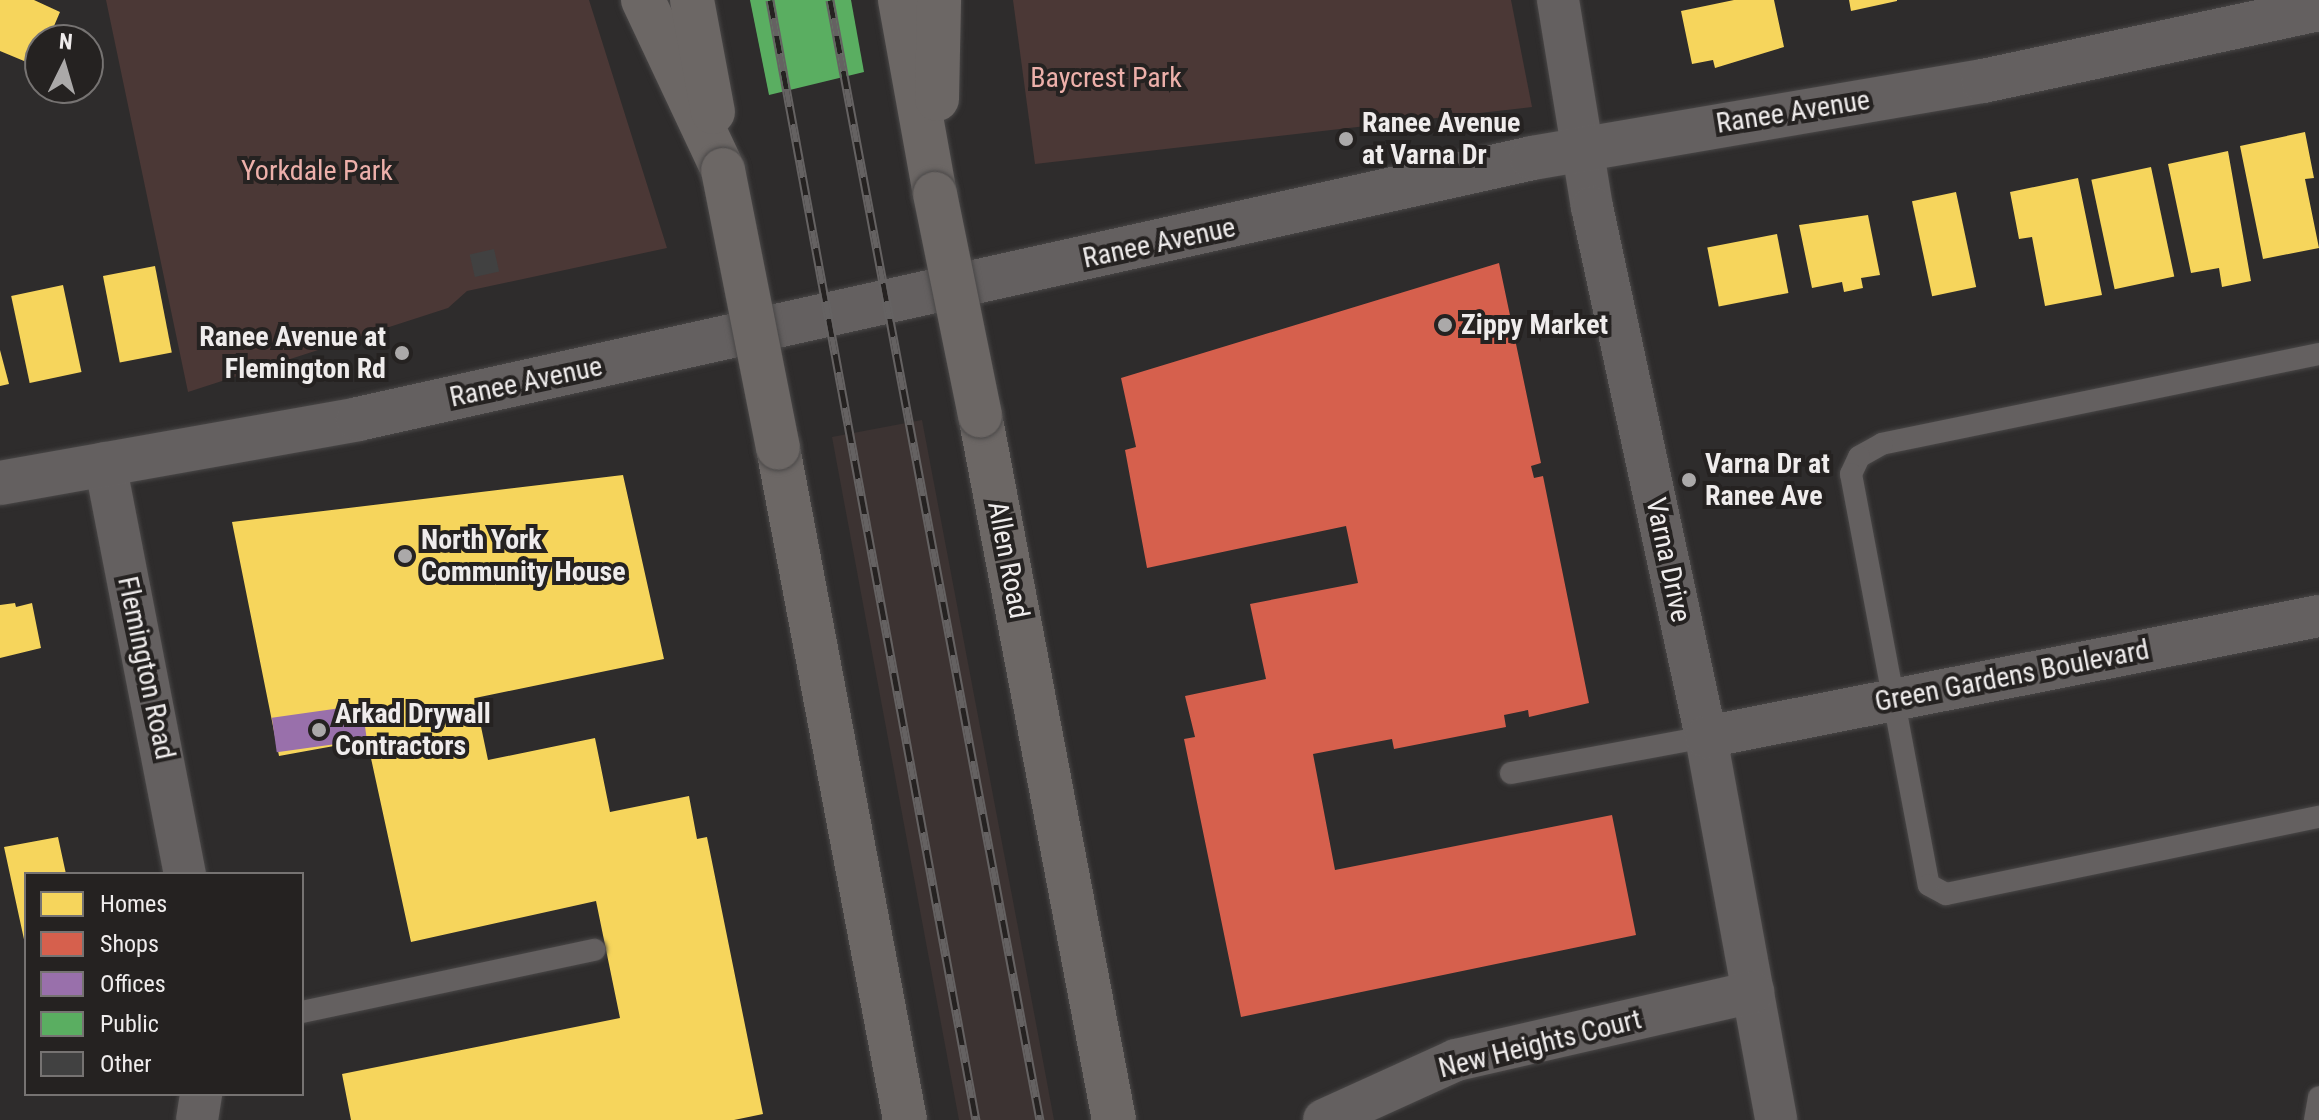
<!DOCTYPE html>
<html>
<head>
<meta charset="utf-8">
<style>
  body { margin:0 }
  #map { position:relative; width:2319px; height:1120px; overflow:hidden; background:#2e2c2c; font-family:"Roboto Condensed",sans-serif }
  div>[style] { position:absolute }
  .built>* { inset:0; background:#3c3332 }
  .green>* { inset:0; background:#4b3836 }
  .homes>* { inset:0; background:#f6d55c; transform-origin:0 0 }
  .shops>* { inset:0; background:#d6604d }
  .offices>* { inset:0; background:#9970ab; transform-origin:0 0 }
  .public>* { inset:0; background:#5aae61 }
  .building>* { inset:0; background:#414141; transform-origin:0 0 }
  .roads { filter:drop-shadow(0 0 2px #494747) drop-shadow(0 0 2px #494747) }
  .service>* { height:22px; margin:-11px; padding:0 11px; transform-origin:11px; border-radius:11px; background:#646060 }
  .minor>* { height:42px; margin:-21px; padding:0 21px; transform-origin:21px; border-radius:21px; background:#646060 }
  .tertiary>* { height:44px; margin:-22px; padding:0 22px; transform-origin:22px; border-radius:22px; background:#646060 }
  .motorway>* { height:44px; margin:-22px; padding:0 22px; transform-origin:22px; border-radius:22px; background:#6c6765 }
  .rail>* { height:9px; margin-top:-4.5px; transform-origin:0; background:repeating-linear-gradient(90deg,#252221 0 18px,#656262 0 36px); box-sizing:border-box; border-block:2px solid #656262 }
  .bridges { filter:drop-shadow(0 0 2px #494747) drop-shadow(0 0 2px #494747) }
  .motorway-bridge>* { height:44px; margin:-22px; padding:0 22px; transform-origin:22px; border-radius:22px; background:#6c6765 }
  .dots>* { width:22px; height:22px; translate:-50% -50%; box-sizing:border-box; border:4px solid #252221; border-radius:50% }
  span { translate:-50% -50%; white-space:nowrap; text-align:center; line-height:1.15; -webkit-text-stroke:8px #252221; paint-order:stroke }
  .park-label { font-size:28px; color:#edb0aa }
  .street-label { font-size:28px; color:#efecec }
  .poi-label { font-size:28px; color:#efecec; font-weight:700 }
  .left { translate:0 -50%; text-align:left }
  .right { translate:-100% -50%; text-align:right }
  .legend { position:absolute; left:24px; top:872px; width:280px; height:224px; box-sizing:border-box; background:#252221; border:2px solid #767372; margin:0; padding:10px 14px; list-style:none; font-size:24px; color:#efecec }
  .legend li { display:flex; align-items:center; gap:16px; height:40px }
  .legend b { width:40px; border:2px solid #767372 }
  .north { position:absolute; left:24px; top:24px; width:80px; height:80px; box-sizing:border-box; background:#252221; border:2px solid #767372; border-radius:50%; rotate:5deg; font-size:22px; font-weight:700; line-height:32px; text-align:center; color:#efecec }
  .north::after { content:''; display:block; margin:auto; width:28px; height:36px; background:#aba9a9; clip-path:polygon(50% 0,100% 100%,50% 72%,0 100%) }
</style>
</head>
<body>
<div id="map">
  <div class="built">
    <div style="clip-path:polygon(922px 420px,1027px 975px,1054px 1120px,959px 1120px,832px 437px)"></div>
  </div>
  <div class="green">
    <div style="clip-path:polygon(106px 0,589px 0,667px 248px,467px 291px,448px 308px,188px 392px)"></div>
    <div style="clip-path:polygon(1013px 0,1511px 0,1532px 107px,1035px 164px)"></div>
  </div>
  <div class="homes">
    <div style="clip-path:polygon(0 0,34px 0,60px 12px,48px 40px,40px 40px,36px 66px,0 51px)"></div>
    <div style="clip-path:polygon(1734px 0,1774px 0,1784px 47px,1715px 68px,1713px 60px,1692px 64px,1681px 11px)"></div>
    <div style="clip-path:polygon(1849px 0,1897px 0,1897px 1px,1851px 11px)"></div>
    <div style="clip-path:polygon(2305px 132px,2314px 178px,2305px 179px,2319px 248px,2263px 259px,2240px 146px)"></div>
    <div style="clip-path:polygon(2228px 151px,2251px 281px,2222px 287px,2219px 268px,2191px 273px,2168px 164px)"></div>
    <div style="left:2151px;top:167px;width:112px;height:61px;rotate:78deg"></div>
    <div style="clip-path:polygon(2078px 178px,2102px 295px,2045px 306px,2032px 237px,2019px 239px,2010px 192px)"></div>
    <div style="left:1956px;top:192px;width:97px;height:45px;rotate:78deg"></div>
    <div style="clip-path:polygon(1868px 215px,1880px 275px,1861px 278px,1863px 288px,1844px 292px,1842px 282px,1812px 288px,1799px 225px)"></div>
    <div style="left:1777px;top:234px;width:60px;height:71px;rotate:79deg"></div>
    <div style="left:155px;top:266px;width:88px;height:53px;rotate:79deg"></div>
    <div style="left:63px;top:285px;width:89px;height:53px;rotate:78deg"></div>
    <div style="clip-path:polygon(0 350px,9px 384px,0 386px)"></div>
    <div style="clip-path:polygon(623px 475px,664px 659px,475px 698px,488px 760px,595px 738px,610px 812px,689px 796px,697px 839px,707px 837px,763px 1114px,734px 1120px,351px 1120px,342px 1074px,620px 1018px,596px 901px,411px 942px,367px 740px,279px 756px,232px 522px)"></div>
    <div style="clip-path:polygon(15px 603px,16px 607px,32px 603px,41px 648px,0 658px,0 605px)"></div>
    <div style="clip-path:polygon(58px 837px,66px 874px,26px 874px,25px 944px,4px 847px)"></div>
  </div>
  <div class="shops">
    <div style="clip-path:polygon(1499px 263px,1541px 463px,1531px 466px,1534px 478px,1543px 476px,1589px 703px,1529px 717px,1528px 710px,1504px 715px,1506px 727px,1394px 749px,1392px 739px,1313px 754px,1335px 870px,1612px 815px,1636px 935px,1241px 1017px,1184px 739px,1195px 737px,1185px 696px,1266px 679px,1250px 604px,1358px 583px,1346px 526px,1147px 568px,1125px 450px,1136px 447px,1121px 378px)"></div>
  </div>
  <div class="offices">
    <div style="left:362px;top:705px;width:35px;height:91px;rotate:82deg"></div>
  </div>
  <div class="public">
    <div style="clip-path:polygon(750px 0,851px 0,864px 72px,769px 95px)"></div>
  </div>
  <div class="building">
    <div style="left:494px;top:249px;width:23px;height:25px;rotate:77deg"></div>
  </div>
  <div class="roads">
    <div class="service">
      <div style="left:2319px;top:354px;width:446px;rotate:168.4deg"></div>
      <div style="left:1882px;top:444px;width:26px;rotate:151deg"></div>
      <div style="left:1859px;top:457px;width:19px;rotate:115deg"></div>
      <div style="left:1851px;top:474px;width:418px;rotate:79.3deg"></div>
      <div style="left:1929px;top:885px;width:19px;rotate:28deg"></div>
      <div style="left:1946px;top:894px;width:381px;rotate:-11.7deg"></div>
      <div style="left:1511px;top:773px;width:198px;rotate:-10.5deg"></div>
      <div style="left:302px;top:1012px;width:299px;rotate:-12deg"></div>
      <div style="left:2315px;top:1120px;width:23px;rotate:-80deg"></div>
    </div>
    <div class="minor">
      <div style="left:1558px;top:0;width:210px;rotate:80.7deg"></div>
      <div style="left:1592px;top:207px;width:542px;rotate:77.86deg"></div>
      <div style="left:1706px;top:737px;width:389px;rotate:79.6deg"></div>
      <div style="left:105px;top:463px;width:419px;rotate:79deg"></div>
      <div style="left:1706px;top:737px;width:625px;rotate:-11.17deg"></div>
      <div style="left:197px;top:1120px;width:26px;rotate:-81deg"></div>
      <div style="left:1324px;top:1120px;width:145px;rotate:-24.4deg"></div>
      <div style="left:1456px;top:1060px;width:305px;rotate:-12.9deg"></div>
    </div>
    <div class="tertiary">
      <div style="left:0;top:483px;width:364px;rotate:-10.1deg"></div>
      <div style="left:358px;top:419px;width:1203px;rotate:-12.53deg"></div>
      <div style="left:1532px;top:158px;width:458px;rotate:-9.7deg"></div>
      <div style="left:1983px;top:81px;width:344px;rotate:-12.1deg"></div>
    </div>
    <div class="motorway">
      <div style="left:643px;top:0;width:188px;rotate:64.8deg"></div>
      <div style="left:692px;top:0;width:114px;rotate:79.4deg"></div>
      <div style="left:900px;top:0;width:197px;rotate:79.8deg"></div>
      <div style="left:937px;top:99px;width:99px;rotate:-88.8deg"></div>
      <div style="left:980px;top:415px;width:718px;rotate:79.24deg"></div>
      <div style="left:778px;top:448px;width:684px;rotate:79.3deg"></div>
    </div>
  </div>
  <div class="rail">
    <div style="left:770px;top:0;width:1139px;rotate:79.58deg"></div>
    <div style="left:830px;top:0;width:1140px;rotate:79.38deg"></div>
  </div>
  <div class="bridges">
    <div class="motorway-bridge">
      <div style="left:723px;top:170px;width:283px;rotate:78.8deg"></div>
      <div style="left:935px;top:194px;width:226px;rotate:78.5deg"></div>
    </div>
  </div>
  <div class="dots">
    <div style="left:1346px;top:139px;background:#aba9a9"></div>
    <div style="left:1445px;top:325px;background:#aba9a9"></div>
    <div style="left:402px;top:353px;background:#aba9a9"></div>
    <div style="left:1689px;top:480px;background:#aba9a9"></div>
    <div style="left:405px;top:556px;background:#aba9a9"></div>
    <div style="left:319px;top:730px;background:#aba9a9"></div>
  </div>
  <div class="park-label">
    <span style="left:1106px;top:78px">Baycrest Park</span>
    <span style="left:317px;top:171px">Yorkdale Park</span>
  </div>
  <div class="street-label">
    <span style="left:1793px;top:112px;rotate:-9deg">Ranee Avenue</span>
    <span style="left:1159px;top:243px;rotate:-12deg">Ranee Avenue</span>
    <span style="left:526px;top:382px;rotate:-12deg">Ranee Avenue</span>
    <span style="left:1008px;top:560px;rotate:79deg">Allen Road</span>
    <span style="left:1668px;top:560px;rotate:78deg">Varna Drive</span>
    <span style="left:146px;top:668px;rotate:78deg">Flemington Road</span>
    <span style="left:2012px;top:676px;rotate:-11deg">Green Gardens Boulevard</span>
    <span style="left:1540px;top:1044px;rotate:-14deg">New Heights Court</span>
  </div>
  <div class="poi-label">
    <span class="left" style="left:1362px;top:139px">Ranee Avenue<br>at Varna Dr</span>
    <span class="left" style="left:1461px;top:325px">Zippy Market</span>
    <span class="right" style="left:386px;top:353px">Ranee Avenue at<br>Flemington Rd</span>
    <span class="left" style="left:1705px;top:480px">Varna Dr at<br>Ranee Ave</span>
    <span class="left" style="left:421px;top:556px">North York<br>Community House</span>
    <span class="left" style="left:335px;top:730px">Arkad Drywall<br>Contractors</span>
  </div>
  <ul class="legend">
  <li><b style="height:22px;background:#f6d55c"></b>Homes</li>
  <li><b style="height:22px;background:#d6604d"></b>Shops</li>
  <li><b style="height:22px;background:#9970ab"></b>Offices</li>
  <li><b style="height:22px;background:#5aae61"></b>Public</li>
  <li><b style="height:22px;background:#414141"></b>Other</li>
  </ul>
  <div class="north">N</div>
</div>
</body>
</html>
